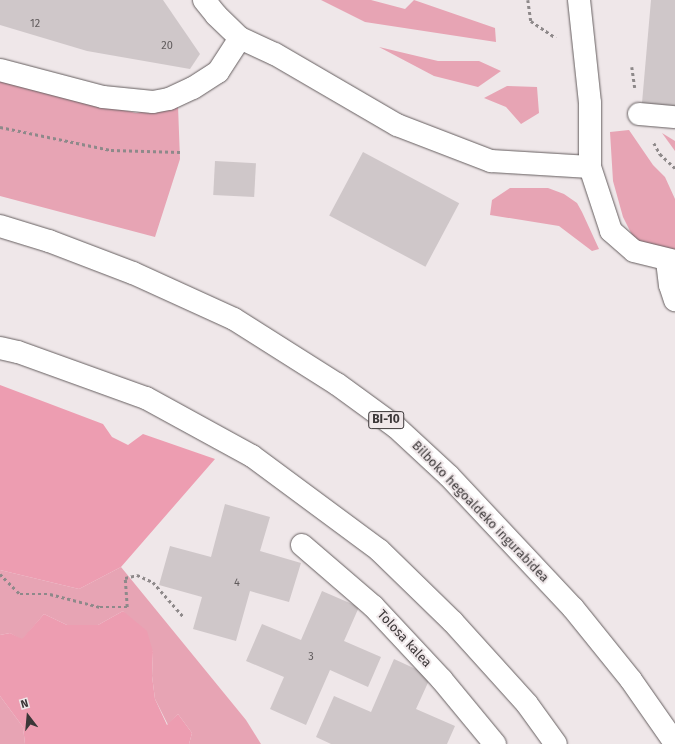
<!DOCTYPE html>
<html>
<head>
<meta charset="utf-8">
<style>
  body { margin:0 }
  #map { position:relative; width:675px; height:744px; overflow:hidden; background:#efe7e9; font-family:"Fira Sans",sans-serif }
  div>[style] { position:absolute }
  .green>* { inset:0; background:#e7a4b4 }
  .forest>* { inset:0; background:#ed9db1 }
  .building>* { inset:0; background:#cfc7c9; transform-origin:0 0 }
  .path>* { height:2.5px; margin-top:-1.25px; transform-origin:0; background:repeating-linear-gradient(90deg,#8e898a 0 3px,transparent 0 6px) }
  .roads { filter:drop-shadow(0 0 1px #655e5f) drop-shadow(0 0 1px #655e5f) }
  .pedestrian>* { height:22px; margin:-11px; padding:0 11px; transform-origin:11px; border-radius:11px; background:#fff }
  .minor>* { height:22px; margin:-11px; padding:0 11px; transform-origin:11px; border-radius:11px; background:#fff }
  .motorway>* { height:22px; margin:-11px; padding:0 11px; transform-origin:11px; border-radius:11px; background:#fff }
  span { translate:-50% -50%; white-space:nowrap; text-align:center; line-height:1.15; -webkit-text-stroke:4px #efe7e9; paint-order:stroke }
  .number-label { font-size:11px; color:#605b5c }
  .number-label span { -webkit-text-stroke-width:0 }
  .shield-label span { padding:1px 3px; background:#efe7e9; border:1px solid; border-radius:3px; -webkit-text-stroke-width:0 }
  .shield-label { font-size:12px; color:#3b3738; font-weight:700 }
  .street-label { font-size:13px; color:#3b3738 }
  .north { position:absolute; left:8px; top:696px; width:40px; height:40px; -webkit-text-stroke:3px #efe7e9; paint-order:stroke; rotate:344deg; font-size:11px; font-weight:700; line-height:16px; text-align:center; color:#3b3738 }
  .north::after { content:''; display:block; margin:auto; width:14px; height:18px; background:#3b3738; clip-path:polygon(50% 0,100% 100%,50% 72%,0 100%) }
</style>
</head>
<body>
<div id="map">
  <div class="green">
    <div style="clip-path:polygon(321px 0,371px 0,405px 9px,414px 0,495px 28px,496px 42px,365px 22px)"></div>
    <div style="clip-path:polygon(379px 47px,438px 61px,479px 61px,501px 71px,478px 87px,434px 76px)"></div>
    <div style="clip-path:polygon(0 79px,136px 113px,178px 106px,180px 159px,155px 237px,0 196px)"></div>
    <div style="clip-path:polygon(507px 86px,537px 87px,539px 113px,521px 124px,506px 107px,484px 98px)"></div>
    <div style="clip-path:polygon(629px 130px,653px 165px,665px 177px,675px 199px,675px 252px,656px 250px,634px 239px,623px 217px,613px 181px,610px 132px)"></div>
    <div style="clip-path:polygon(662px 133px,675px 141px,675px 151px)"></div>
    <div style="clip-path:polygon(510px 188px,548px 188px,564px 194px,577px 203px,582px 212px,599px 249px,592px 251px,559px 226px,490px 215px,492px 200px)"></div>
    <div style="clip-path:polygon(121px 567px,246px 720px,261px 744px,189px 744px,192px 733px,178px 714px,168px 725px,155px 699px,152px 676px,153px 652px,123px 611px,98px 625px,67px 625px,44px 614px,22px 640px,10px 633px,0 635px,0 570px,79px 589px)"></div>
    <div style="clip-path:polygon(0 696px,23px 727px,25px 744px,0 744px)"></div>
  </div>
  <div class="forest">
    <div style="clip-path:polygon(0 385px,103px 424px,112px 437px,128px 445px,143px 434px,215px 459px,121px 567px,79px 589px,0 570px)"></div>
    <div style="clip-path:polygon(123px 611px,147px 631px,153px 652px,152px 676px,155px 699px,167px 725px,178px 714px,192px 733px,189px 744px,25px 744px,23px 727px,0 696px,0 635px,10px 633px,22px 639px,44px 614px,67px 625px,98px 625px)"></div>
  </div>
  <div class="building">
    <div style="clip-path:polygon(0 0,163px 0,200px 54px,190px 69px,87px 51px,0 25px)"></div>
    <div style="clip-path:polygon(651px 0,675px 0,675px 106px,642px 103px)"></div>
    <div style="left:363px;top:152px;width:109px;height:72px;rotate:28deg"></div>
    <div style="left:215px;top:161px;width:41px;height:34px;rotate:3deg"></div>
    <div style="clip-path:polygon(225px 504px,270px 517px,260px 551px,301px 563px,289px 602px,250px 591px,236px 641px,193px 629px,202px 597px,159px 585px,170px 546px,211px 557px)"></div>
    <div style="clip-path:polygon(322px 591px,359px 607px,344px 641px,381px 657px,368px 687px,330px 670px,306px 725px,270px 709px,284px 677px,246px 661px,262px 624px,301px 640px)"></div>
    <div style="clip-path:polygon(394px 659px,431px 676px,416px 709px,455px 726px,447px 744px,331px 744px,316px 737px,334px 696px,371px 712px)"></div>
  </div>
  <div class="path">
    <div style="left:528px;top:0;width:21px;rotate:82deg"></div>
    <div style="left:531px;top:21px;width:30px;rotate:34deg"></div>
    <div style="left:632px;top:67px;width:21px;rotate:82deg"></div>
    <div style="left:0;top:127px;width:113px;rotate:11.7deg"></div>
    <div style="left:111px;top:150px;width:69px;rotate:1.7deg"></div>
    <div style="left:654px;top:143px;width:13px;rotate:61deg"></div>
    <div style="left:660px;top:154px;width:21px;rotate:43deg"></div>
    <div style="left:0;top:574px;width:28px;rotate:45deg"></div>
    <div style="left:20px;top:594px;width:30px"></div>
    <div style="left:50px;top:594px;width:52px;rotate:14.6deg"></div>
    <div style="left:100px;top:607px;width:27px"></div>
    <div style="left:127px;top:607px;width:29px;rotate:-94deg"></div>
    <div style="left:125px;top:578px;width:12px;rotate:-14deg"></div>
    <div style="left:137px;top:575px;width:17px;rotate:24deg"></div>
    <div style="left:153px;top:582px;width:45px;rotate:48.6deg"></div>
  </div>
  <div class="roads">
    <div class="pedestrian">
      <div style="left:639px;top:114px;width:36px;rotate:5deg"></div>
    </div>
    <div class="minor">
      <div style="left:204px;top:0;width:19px;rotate:51deg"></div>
      <div style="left:216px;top:15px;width:33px;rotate:44deg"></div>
      <div style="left:240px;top:38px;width:38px;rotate:25deg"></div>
      <div style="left:275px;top:54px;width:141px;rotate:30.2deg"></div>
      <div style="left:397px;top:125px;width:101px;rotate:21deg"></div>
      <div style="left:491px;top:161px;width:99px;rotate:3.5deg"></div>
      <div style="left:579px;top:0;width:104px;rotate:83.9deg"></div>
      <div style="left:590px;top:103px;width:64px;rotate:90deg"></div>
      <div style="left:590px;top:167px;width:67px;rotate:71.8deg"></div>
      <div style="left:611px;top:231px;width:30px;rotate:41deg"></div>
      <div style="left:634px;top:251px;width:42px;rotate:13.7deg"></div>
      <div style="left:0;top:70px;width:106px;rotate:14.7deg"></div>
      <div style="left:103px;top:97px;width:50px;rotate:5.7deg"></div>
      <div style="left:153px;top:102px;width:16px;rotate:-11deg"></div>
      <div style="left:169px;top:99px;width:26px;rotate:-25deg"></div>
      <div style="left:193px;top:88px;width:30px;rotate:-33deg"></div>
      <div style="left:218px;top:72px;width:40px;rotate:-57.1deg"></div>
      <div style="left:667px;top:261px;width:24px;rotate:83deg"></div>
      <div style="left:670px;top:285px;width:16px;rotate:72deg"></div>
      <div style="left:302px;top:545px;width:94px;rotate:40.7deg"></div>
      <div style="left:373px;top:606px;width:101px;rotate:47deg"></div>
      <div style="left:442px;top:680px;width:83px;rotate:50.4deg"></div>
    </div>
    <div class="motorway">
      <div style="left:0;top:226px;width:51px;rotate:17deg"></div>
      <div style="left:49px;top:241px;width:90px;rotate:20.9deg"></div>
      <div style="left:133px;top:273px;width:111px;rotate:24.5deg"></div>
      <div style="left:234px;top:319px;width:122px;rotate:32.3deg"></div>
      <div style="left:337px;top:384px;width:73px;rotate:36.1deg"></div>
      <div style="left:396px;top:427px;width:72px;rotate:42.8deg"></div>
      <div style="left:449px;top:476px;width:181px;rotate:46.8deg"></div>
      <div style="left:573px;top:608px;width:92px;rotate:51.1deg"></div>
      <div style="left:631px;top:680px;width:77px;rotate:55.1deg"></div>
      <div style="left:0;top:348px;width:18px;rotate:13deg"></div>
      <div style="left:18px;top:352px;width:136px;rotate:19.8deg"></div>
      <div style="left:146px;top:398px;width:121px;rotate:28.7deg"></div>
      <div style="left:252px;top:456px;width:158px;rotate:36.5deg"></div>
      <div style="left:379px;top:550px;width:103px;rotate:44.2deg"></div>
      <div style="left:453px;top:622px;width:110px;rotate:47.9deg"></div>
      <div style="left:527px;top:704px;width:49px;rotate:54.1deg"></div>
    </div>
  </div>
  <div class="number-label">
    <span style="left:35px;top:24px">12</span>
    <span style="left:167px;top:46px">20</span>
    <span style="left:237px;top:583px">4</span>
    <span style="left:311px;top:657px">3</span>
  </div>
  <div class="shield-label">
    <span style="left:386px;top:420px">BI-10</span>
  </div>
  <div class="street-label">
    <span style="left:480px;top:512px;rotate:46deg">Bilboko hegoaldeko ingurabidea</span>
    <span style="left:404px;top:639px;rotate:47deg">Tolosa kalea</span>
  </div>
  <div class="north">N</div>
</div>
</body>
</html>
